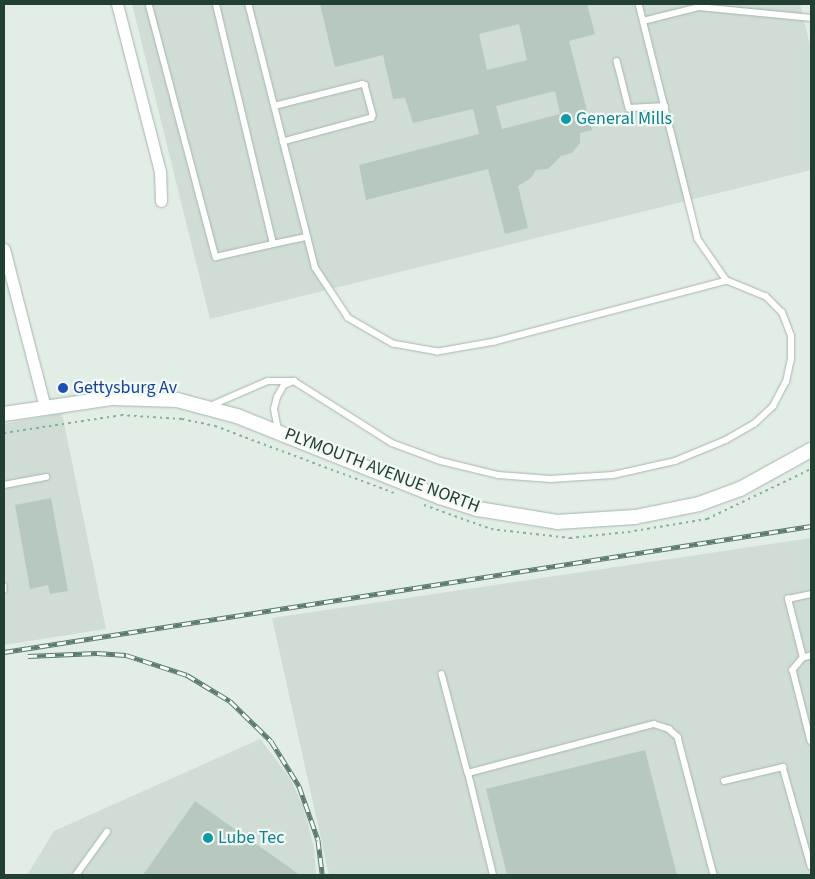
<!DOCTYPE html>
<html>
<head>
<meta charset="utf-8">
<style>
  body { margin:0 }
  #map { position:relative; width:815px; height:879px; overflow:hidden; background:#e2ede6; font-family:"Source Sans 3",sans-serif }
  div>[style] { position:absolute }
  .built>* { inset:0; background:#d0ddd5 }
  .building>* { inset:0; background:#b7c8bf }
  .path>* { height:2px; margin-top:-1px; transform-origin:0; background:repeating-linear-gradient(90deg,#81b39a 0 2.5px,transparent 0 6.5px) }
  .roads { filter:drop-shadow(0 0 1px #a4b6ac) drop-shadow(0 0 1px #a4b6ac) }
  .service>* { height:5.5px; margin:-2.75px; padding:0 2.75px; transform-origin:2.75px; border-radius:2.75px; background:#fff }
  .minor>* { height:11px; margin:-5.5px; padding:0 5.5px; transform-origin:5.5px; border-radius:5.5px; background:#fff }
  .tertiary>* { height:14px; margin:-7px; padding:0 7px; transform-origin:7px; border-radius:7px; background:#fff }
  .rail>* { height:5px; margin-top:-2.5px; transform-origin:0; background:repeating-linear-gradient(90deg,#f3f9f5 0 9px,#5b7b6d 0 18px); box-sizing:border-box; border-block:1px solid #5b7b6d }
  .dots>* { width:14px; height:14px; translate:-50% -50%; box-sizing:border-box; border:2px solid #f3f9f5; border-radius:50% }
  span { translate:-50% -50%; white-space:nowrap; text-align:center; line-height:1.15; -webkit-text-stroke:4.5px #f3f9f5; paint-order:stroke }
  .culture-label { font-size:18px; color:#0d838f }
  .left { translate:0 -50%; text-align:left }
  .transit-label { font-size:18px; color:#164399 }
  .street-label { font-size:18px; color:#214032 }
  .frame { position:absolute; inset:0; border:5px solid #214032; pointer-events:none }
</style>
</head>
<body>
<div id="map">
  <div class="built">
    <div style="clip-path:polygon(132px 4px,800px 4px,811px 49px,811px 170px,210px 319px)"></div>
    <div style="clip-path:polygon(62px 413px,106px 629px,4px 645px,4px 424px)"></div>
    <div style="clip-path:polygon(811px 538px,811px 875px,329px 875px,272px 618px)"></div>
    <div style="clip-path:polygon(260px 739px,290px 778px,304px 808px,314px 848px,316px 875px,27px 875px,54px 831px)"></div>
  </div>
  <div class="building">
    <div style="clip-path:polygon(evenodd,320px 4px,587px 4px,595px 34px,569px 41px,592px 130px,580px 133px,580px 143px,572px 153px,561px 156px,548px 169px,536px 170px,531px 178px,518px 186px,528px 228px,505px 234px,488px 169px,366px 200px,359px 165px,479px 134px,473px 109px,413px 123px,405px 98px,393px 99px,383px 55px,335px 67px,320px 4px,519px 24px,527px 60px,487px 70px,479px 34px,519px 24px,320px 4px,555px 91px,560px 114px,502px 129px,496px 106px,555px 91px)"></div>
    <div style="clip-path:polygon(51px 498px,68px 591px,50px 594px,48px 585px,30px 589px,15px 505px)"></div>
    <div style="clip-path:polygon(645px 750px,677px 875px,507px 875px,486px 789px)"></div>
    <div style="clip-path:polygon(195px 801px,300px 875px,143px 875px)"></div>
  </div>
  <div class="path">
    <div style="left:4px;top:433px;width:118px;rotate:-8.7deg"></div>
    <div style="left:121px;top:415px;width:61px;rotate:3.8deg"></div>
    <div style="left:182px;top:419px;width:34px;rotate:12deg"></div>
    <div style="left:215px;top:426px;width:191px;rotate:20.5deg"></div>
    <div style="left:424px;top:505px;width:71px;rotate:19.7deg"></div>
    <div style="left:491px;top:529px;width:80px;rotate:6.5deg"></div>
    <div style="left:570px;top:538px;width:58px;rotate:-5.9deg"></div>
    <div style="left:628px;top:532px;width:80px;rotate:-9.3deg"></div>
    <div style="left:707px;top:519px;width:115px;rotate:-25.7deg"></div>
  </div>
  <div class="roads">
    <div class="service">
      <div style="left:149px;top:4px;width:262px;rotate:75.2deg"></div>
      <div style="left:216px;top:257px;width:58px;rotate:-12.8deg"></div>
      <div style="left:273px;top:244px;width:247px;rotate:-103.4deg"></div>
      <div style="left:639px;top:4px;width:242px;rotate:75.9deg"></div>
      <div style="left:698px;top:239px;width:51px;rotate:55.4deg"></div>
      <div style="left:643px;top:21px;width:58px;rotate:-14deg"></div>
      <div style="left:699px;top:7px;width:113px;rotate:5.6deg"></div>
      <div style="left:617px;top:61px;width:49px;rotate:75.7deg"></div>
      <div style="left:629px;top:108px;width:36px;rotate:-3deg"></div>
      <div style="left:274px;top:106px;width:91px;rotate:-14deg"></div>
      <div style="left:362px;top:84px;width:3px;rotate:18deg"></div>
      <div style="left:365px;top:85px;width:31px;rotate:75deg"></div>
      <div style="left:373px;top:115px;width:3px;rotate:108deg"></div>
      <div style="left:372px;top:118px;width:92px;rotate:164.9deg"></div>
      <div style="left:273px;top:244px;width:35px;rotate:-12deg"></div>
      <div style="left:210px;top:406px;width:63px;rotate:-23.3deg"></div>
      <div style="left:268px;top:381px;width:26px"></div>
      <div style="left:294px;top:381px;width:116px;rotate:32.3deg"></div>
      <div style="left:392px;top:443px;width:52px;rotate:20.2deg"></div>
      <div style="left:441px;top:461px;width:59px;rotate:13.8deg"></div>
      <div style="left:498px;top:475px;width:52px;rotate:4.4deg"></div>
      <div style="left:550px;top:479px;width:63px;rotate:-3.6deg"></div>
      <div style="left:613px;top:475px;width:64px;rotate:-12.7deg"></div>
      <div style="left:675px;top:461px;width:55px;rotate:-22.4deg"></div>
      <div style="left:726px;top:440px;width:32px;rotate:-30deg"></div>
      <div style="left:754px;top:424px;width:26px;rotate:-43deg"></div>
      <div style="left:773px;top:406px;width:27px;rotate:-62deg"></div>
      <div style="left:786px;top:382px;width:24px;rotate:-78deg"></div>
      <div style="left:791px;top:359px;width:23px;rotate:-90deg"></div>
      <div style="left:791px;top:336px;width:25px;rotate:-111deg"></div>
      <div style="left:782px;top:313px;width:23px;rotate:-135deg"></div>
      <div style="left:766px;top:297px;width:42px;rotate:-157.7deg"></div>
      <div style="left:727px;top:281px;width:240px;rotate:165.3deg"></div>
      <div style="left:495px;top:342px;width:58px;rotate:170deg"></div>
      <div style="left:438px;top:352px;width:46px;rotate:-169.9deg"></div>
      <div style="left:393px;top:344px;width:52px;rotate:-150deg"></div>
      <div style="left:348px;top:318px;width:60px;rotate:-123.4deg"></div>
      <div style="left:315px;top:268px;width:272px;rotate:-104.2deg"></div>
      <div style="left:278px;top:430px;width:21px;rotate:-101deg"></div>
      <div style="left:274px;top:409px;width:12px;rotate:-76deg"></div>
      <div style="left:277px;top:397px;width:14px;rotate:-60deg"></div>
      <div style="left:284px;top:385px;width:11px;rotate:-22deg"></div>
      <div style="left:4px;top:485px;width:43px;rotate:-10.8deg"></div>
      <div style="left:4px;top:586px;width:4px;rotate:90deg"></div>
      <div style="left:811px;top:656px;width:8px;rotate:166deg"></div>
      <div style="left:803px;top:658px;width:16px;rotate:130deg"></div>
      <div style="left:793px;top:670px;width:73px;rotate:75.8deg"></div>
      <div style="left:803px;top:658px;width:61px;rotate:-104.3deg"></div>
      <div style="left:788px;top:599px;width:24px;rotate:-12deg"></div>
      <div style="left:442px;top:674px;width:102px;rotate:75.3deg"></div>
      <div style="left:724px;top:781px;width:61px;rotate:-13.3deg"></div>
      <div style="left:783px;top:767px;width:103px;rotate:74.2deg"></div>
      <div style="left:76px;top:875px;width:53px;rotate:-54.2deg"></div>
      <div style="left:493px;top:875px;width:105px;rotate:-103.8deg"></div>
      <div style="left:468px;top:773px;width:192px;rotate:-14.8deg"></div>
      <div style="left:654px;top:724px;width:16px;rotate:18deg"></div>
      <div style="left:669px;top:729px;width:12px;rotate:42deg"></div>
      <div style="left:678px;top:737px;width:143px;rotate:75.4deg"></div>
    </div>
    <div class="minor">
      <div style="left:117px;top:4px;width:172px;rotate:75.6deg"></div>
      <div style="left:160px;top:171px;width:30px;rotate:88deg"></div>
      <div style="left:4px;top:249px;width:163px;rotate:75.5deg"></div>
    </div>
    <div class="tertiary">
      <div style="left:4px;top:414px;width:110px;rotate:-8.4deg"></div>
      <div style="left:113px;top:398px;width:64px;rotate:1.8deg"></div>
      <div style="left:177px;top:400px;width:62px;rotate:14.9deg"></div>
      <div style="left:237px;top:416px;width:219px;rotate:21.8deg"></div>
      <div style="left:440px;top:497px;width:40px;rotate:18deg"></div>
      <div style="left:478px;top:509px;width:80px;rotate:9.3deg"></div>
      <div style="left:557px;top:522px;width:78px;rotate:-3.7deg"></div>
      <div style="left:635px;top:517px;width:65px;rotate:-11.5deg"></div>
      <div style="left:699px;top:504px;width:44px;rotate:-20.1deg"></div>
      <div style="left:740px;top:489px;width:81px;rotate:-28.8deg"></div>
    </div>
  </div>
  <div class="rail">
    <div style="left:4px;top:652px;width:817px;rotate:-8.87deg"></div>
    <div style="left:28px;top:656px;width:69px;rotate:-2.5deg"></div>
    <div style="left:97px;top:653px;width:29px;rotate:4deg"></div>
    <div style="left:126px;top:655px;width:64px;rotate:18.2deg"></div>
    <div style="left:187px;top:675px;width:50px;rotate:31.2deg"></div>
    <div style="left:230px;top:701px;width:57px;rotate:44.3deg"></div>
    <div style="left:271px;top:741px;width:53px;rotate:58.1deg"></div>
    <div style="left:299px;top:786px;width:57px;rotate:70.6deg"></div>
    <div style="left:318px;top:840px;width:35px;rotate:83deg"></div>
  </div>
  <div class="dots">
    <div style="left:566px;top:119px;background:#0f9aa8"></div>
    <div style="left:63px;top:388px;background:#1a4fb4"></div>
    <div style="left:208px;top:838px;background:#0f9aa8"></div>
  </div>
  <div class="culture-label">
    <span class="left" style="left:576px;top:119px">General Mills</span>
    <span class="left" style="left:218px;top:838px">Lube Tec</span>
  </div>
  <div class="transit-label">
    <span class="left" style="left:73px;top:388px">Gettysburg Av</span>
  </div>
  <div class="street-label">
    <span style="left:382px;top:471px;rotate:21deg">PLYMOUTH AVENUE NORTH</span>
  </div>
  <div class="frame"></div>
</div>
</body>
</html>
